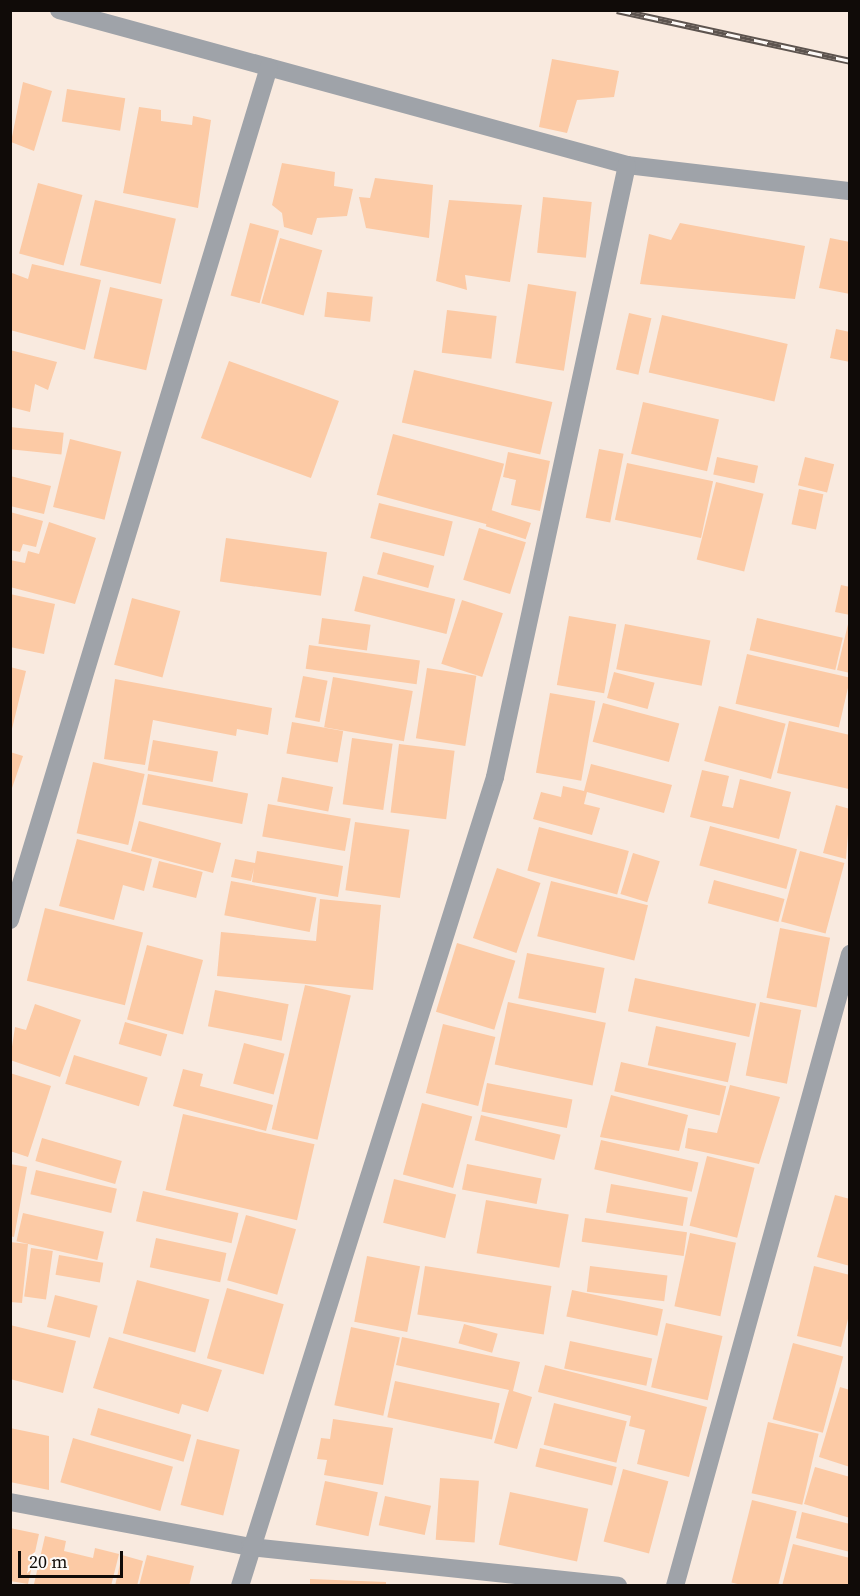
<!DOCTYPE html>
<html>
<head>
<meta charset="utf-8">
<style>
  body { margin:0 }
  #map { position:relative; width:860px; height:1596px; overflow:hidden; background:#f9eadf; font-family:"Source Serif 4",serif }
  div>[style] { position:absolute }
  .building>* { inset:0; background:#fccaa5; transform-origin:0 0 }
  .minor>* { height:18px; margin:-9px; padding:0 9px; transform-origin:9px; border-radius:9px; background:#9fa3a9 }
  .rail>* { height:7px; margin-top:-3.5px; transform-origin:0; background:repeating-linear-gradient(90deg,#fdfaf8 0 14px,#5d544f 0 28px); box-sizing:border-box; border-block:2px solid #5d544f }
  span { translate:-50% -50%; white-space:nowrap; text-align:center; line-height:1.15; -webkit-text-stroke:5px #fdfaf8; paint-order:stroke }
  .frame { position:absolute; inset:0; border:12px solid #100b08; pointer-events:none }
  .scale { position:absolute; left:18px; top:1551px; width:105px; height:27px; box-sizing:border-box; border:3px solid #100b08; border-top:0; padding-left:8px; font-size:18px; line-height:21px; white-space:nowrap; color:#100b08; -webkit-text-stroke:4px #fdfaf8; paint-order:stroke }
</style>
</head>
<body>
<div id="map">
  <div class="building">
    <div style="clip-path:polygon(552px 59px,619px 71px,614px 97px,577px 100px,567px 133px,539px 127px)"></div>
    <div style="clip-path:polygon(23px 82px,52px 91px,34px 151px,11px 142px)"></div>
    <div style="left:67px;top:89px;width:59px;height:33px;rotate:9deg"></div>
    <div style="clip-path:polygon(139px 107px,161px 110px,161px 121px,192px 125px,193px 116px,211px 120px,198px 208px,123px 193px)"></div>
    <div style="clip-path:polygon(282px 163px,335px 172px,334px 186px,353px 189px,347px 216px,317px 218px,312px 235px,284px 227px,282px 213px,272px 205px)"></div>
    <div style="clip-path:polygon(375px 178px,433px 185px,429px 238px,366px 228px,359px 197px,370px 198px)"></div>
    <div style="left:38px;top:183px;width:46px;height:73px;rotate:15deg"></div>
    <div style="left:543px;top:197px;width:49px;height:56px;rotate:6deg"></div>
    <div style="left:95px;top:200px;width:83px;height:67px;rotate:13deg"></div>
    <div style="clip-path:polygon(449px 200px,522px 205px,510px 282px,465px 275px,467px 290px,436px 281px)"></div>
    <div style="left:250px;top:223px;width:30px;height:75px;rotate:15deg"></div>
    <div style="clip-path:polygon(680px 223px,805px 246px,795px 299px,640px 284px,649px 234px,671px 240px)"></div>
    <div style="left:280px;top:238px;width:44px;height:68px;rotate:16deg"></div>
    <div style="clip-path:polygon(830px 238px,850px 242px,850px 294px,819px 288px)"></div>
    <div style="clip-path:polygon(32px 264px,101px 280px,85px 350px,10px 330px,12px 273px,28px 279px)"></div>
    <div style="left:528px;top:284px;width:49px;height:80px;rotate:9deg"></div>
    <div style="left:110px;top:287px;width:54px;height:73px;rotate:13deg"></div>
    <div style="left:327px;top:292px;width:46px;height:25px;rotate:6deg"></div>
    <div style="left:447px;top:310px;width:50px;height:43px;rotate:7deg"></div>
    <div style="left:629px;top:313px;width:23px;height:58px;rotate:13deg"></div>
    <div style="left:662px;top:315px;width:129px;height:59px;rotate:13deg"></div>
    <div style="clip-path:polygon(836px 329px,850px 332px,850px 362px,830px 358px)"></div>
    <div style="clip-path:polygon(10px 350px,57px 362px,48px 390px,35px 384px,30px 412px,10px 407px)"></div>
    <div style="left:229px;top:361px;width:117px;height:82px;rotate:20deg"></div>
    <div style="left:414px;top:370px;width:142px;height:54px;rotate:13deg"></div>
    <div style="left:643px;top:402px;width:78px;height:53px;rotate:13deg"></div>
    <div style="left:10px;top:427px;width:54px;height:22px;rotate:6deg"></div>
    <div style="left:393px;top:434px;width:115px;height:63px;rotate:15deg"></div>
    <div style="left:70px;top:439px;width:53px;height:70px;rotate:14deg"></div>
    <div style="left:599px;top:449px;width:25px;height:70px;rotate:11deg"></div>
    <div style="clip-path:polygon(508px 452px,550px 461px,540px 511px,511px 505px,516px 480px,503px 477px)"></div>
    <div style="left:717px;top:457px;width:42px;height:18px;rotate:12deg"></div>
    <div style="left:805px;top:457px;width:30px;height:29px;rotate:14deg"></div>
    <div style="left:627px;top:463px;width:88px;height:58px;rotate:12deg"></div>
    <div style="clip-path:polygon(10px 476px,51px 486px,44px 514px,10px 506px)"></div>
    <div style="left:716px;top:482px;width:49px;height:80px;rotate:14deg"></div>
    <div style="left:799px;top:489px;width:25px;height:36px;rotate:12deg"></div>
    <div style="left:379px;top:503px;width:76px;height:36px;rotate:14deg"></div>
    <div style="left:491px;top:510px;width:42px;height:17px;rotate:18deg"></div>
    <div style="clip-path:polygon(10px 512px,43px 521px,36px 547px,23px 544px,20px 552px,10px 550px)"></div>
    <div style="clip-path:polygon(49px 522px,96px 538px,75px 604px,10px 587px,10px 560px,25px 563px,28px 551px,39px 554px)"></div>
    <div style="left:479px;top:528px;width:49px;height:54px;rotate:17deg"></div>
    <div style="left:226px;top:538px;width:102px;height:44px;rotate:8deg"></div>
    <div style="left:383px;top:552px;width:53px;height:23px;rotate:15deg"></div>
    <div style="left:363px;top:576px;width:95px;height:36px;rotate:14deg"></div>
    <div style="clip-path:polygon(841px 585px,850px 587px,850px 615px,835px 612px)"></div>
    <div style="clip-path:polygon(10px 594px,55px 604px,44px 654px,10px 647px)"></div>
    <div style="left:132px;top:598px;width:50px;height:69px;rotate:15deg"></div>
    <div style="left:462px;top:600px;width:43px;height:67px;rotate:18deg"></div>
    <div style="left:569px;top:616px;width:48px;height:70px;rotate:10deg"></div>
    <div style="left:322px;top:618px;width:49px;height:26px;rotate:8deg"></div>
    <div style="left:757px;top:618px;width:88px;height:33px;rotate:13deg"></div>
    <div style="clip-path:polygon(849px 620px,850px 620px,850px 673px,837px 670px)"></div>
    <div style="left:625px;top:624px;width:87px;height:46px;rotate:11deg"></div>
    <div style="left:309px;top:645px;width:112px;height:24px;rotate:8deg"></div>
    <div style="left:747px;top:654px;width:106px;height:51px;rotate:13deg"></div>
    <div style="clip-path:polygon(10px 667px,26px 671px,11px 733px,10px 733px)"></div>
    <div style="left:427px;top:668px;width:50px;height:71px;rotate:9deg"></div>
    <div style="left:614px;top:672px;width:42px;height:27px;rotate:15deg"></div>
    <div style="left:303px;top:676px;width:25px;height:42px;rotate:11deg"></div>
    <div style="left:333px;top:677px;width:81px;height:51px;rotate:10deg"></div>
    <div style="clip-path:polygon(115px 679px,272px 708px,268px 735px,237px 729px,236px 736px,153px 720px,145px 765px,104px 759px)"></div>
    <div style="left:550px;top:693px;width:46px;height:81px;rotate:10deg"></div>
    <div style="left:603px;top:703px;width:79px;height:40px;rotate:15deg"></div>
    <div style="left:719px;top:706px;width:69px;height:57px;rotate:15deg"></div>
    <div style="clip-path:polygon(789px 721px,850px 735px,849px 789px,777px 773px)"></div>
    <div style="left:292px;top:722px;width:52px;height:32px;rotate:10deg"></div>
    <div style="left:352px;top:738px;width:41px;height:67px;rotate:8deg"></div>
    <div style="left:153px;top:740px;width:66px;height:31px;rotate:10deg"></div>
    <div style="left:399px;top:744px;width:56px;height:69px;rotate:7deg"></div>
    <div style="clip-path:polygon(10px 752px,23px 756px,11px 791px,10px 791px)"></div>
    <div style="left:93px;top:762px;width:53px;height:73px;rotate:13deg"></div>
    <div style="clip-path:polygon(591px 764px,672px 785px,664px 813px,587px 792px,584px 804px,600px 808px,592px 835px,533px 819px,541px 792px,561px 797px,563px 786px,584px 791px)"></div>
    <div style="clip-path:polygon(702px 770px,729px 776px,722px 806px,733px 808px,740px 779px,791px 792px,779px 839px,690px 817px)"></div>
    <div style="left:148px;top:774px;width:102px;height:31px;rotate:11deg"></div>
    <div style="left:282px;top:777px;width:52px;height:25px;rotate:11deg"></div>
    <div style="left:268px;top:804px;width:84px;height:33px;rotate:10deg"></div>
    <div style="clip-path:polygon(836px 805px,850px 809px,846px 859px,823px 853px)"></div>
    <div style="left:139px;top:821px;width:85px;height:31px;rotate:15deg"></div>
    <div style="left:355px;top:822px;width:55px;height:69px;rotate:8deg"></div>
    <div style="left:710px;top:826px;width:90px;height:41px;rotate:15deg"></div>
    <div style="left:539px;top:827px;width:93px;height:45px;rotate:15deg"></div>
    <div style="clip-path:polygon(77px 839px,152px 859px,144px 891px,123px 885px,114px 920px,59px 906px)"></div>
    <div style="clip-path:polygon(257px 851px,343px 866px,338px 897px,252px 882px,254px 868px,251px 881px,231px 877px,235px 859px,255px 863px)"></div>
    <div style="left:800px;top:851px;width:46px;height:73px;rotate:15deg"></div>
    <div style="left:633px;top:853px;width:28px;height:43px;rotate:17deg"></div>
    <div style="left:159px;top:861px;width:45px;height:27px;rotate:14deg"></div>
    <div style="left:497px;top:868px;width:46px;height:74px;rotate:19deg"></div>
    <div style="left:714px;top:880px;width:73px;height:24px;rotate:15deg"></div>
    <div style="left:231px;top:881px;width:87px;height:35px;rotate:11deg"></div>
    <div style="left:551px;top:881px;width:100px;height:57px;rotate:14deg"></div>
    <div style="clip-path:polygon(320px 899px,381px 905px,373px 990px,217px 976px,221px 932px,316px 941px)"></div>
    <div style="left:45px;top:908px;width:101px;height:75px;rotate:14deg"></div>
    <div style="left:780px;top:928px;width:51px;height:71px;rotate:11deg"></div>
    <div style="left:457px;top:943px;width:61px;height:72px;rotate:17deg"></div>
    <div style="left:147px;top:945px;width:58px;height:77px;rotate:15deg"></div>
    <div style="left:527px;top:953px;width:79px;height:46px;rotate:11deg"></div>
    <div style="left:635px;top:978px;width:124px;height:34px;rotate:12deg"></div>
    <div style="left:305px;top:985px;width:47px;height:148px;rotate:13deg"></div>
    <div style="left:215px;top:990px;width:75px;height:37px;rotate:11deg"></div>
    <div style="left:508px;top:1002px;width:100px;height:64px;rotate:12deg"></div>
    <div style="left:760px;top:1002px;width:42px;height:75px;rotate:11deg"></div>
    <div style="clip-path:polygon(35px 1004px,81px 1020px,60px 1077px,10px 1060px,15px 1027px,26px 1030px)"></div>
    <div style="left:125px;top:1022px;width:44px;height:23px;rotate:16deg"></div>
    <div style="left:443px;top:1024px;width:54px;height:71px;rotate:14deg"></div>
    <div style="left:656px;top:1026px;width:82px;height:40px;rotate:12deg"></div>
    <div style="left:244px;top:1043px;width:42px;height:42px;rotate:15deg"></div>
    <div style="left:74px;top:1055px;width:77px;height:30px;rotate:17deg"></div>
    <div style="left:621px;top:1062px;width:108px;height:30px;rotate:13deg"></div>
    <div style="clip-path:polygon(183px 1069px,203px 1074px,200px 1086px,273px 1105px,266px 1131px,173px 1106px)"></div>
    <div style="clip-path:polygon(10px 1073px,51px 1086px,28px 1157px,10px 1151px)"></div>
    <div style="left:487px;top:1083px;width:87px;height:29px;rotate:11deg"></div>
    <div style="clip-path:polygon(730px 1085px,780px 1097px,759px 1164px,685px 1148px,688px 1128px,717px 1133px)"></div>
    <div style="clip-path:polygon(611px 1095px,688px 1115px,679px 1151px,600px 1137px)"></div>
    <div style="left:422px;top:1103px;width:52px;height:74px;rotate:15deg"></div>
    <div style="left:183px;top:1114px;width:135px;height:78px;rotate:13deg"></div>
    <div style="left:481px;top:1115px;width:82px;height:26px;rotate:14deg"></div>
    <div style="left:42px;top:1138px;width:83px;height:24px;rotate:16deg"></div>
    <div style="left:601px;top:1140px;width:100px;height:30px;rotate:13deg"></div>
    <div style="left:707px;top:1156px;width:49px;height:72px;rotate:14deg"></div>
    <div style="clip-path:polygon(10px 1164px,27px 1167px,14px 1237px,10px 1236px)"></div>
    <div style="left:467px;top:1164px;width:76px;height:26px;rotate:11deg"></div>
    <div style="left:36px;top:1170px;width:83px;height:25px;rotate:13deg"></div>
    <div style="left:394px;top:1179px;width:64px;height:45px;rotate:14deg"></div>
    <div style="left:611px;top:1184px;width:78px;height:29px;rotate:10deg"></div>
    <div style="left:143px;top:1191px;width:98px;height:31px;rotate:13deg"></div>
    <div style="clip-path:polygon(835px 1195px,850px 1199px,850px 1266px,817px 1257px)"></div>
    <div style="left:486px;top:1200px;width:84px;height:54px;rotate:10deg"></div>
    <div style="left:23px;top:1213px;width:83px;height:29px;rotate:13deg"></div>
    <div style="left:246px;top:1215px;width:52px;height:68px;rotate:16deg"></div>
    <div style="left:585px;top:1218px;width:103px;height:24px;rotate:8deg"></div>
    <div style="left:690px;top:1233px;width:47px;height:75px;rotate:12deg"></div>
    <div style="left:156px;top:1238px;width:72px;height:30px;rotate:12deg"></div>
    <div style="clip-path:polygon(10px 1242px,28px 1244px,22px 1303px,10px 1302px)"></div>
    <div style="left:31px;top:1248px;width:22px;height:49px;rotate:8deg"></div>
    <div style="left:59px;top:1255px;width:45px;height:20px;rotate:10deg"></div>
    <div style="left:367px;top:1256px;width:54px;height:67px;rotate:11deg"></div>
    <div style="left:425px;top:1266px;width:128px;height:49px;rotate:9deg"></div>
    <div style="left:590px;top:1266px;width:78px;height:26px;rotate:7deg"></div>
    <div style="clip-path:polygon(814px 1266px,850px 1275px,850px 1311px,841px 1347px,797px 1336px)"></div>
    <div style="left:137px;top:1280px;width:75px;height:55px;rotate:15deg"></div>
    <div style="left:227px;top:1288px;width:59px;height:73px;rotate:16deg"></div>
    <div style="left:572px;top:1290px;width:93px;height:27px;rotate:12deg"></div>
    <div style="left:55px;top:1295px;width:44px;height:33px;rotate:14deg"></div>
    <div style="left:666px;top:1323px;width:58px;height:66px;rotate:13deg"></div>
    <div style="left:464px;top:1324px;width:35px;height:20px;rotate:16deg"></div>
    <div style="clip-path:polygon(10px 1325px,76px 1341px,63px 1393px,10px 1379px)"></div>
    <div style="left:351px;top:1327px;width:50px;height:80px;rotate:12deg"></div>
    <div style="clip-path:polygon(109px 1337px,222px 1370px,208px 1412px,182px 1404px,179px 1414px,93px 1388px)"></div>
    <div style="clip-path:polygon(402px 1337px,520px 1362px,513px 1391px,532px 1397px,517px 1449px,494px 1443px,509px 1390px,396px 1365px)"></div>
    <div style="left:570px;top:1341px;width:84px;height:28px;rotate:12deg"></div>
    <div style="left:793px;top:1343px;width:52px;height:79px;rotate:15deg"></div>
    <div style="clip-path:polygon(545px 1365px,707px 1407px,689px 1477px,637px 1464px,645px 1430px,629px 1426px,631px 1416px,538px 1392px)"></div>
    <div style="left:395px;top:1381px;width:107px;height:37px;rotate:12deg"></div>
    <div style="clip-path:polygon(840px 1387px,850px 1390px,850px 1467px,819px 1457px)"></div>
    <div style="left:554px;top:1403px;width:75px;height:43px;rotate:14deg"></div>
    <div style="left:98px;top:1408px;width:97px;height:28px;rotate:16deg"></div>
    <div style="clip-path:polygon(333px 1419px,393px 1428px,383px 1485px,324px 1475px,327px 1460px,317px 1459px,321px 1438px,330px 1439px)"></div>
    <div style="left:768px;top:1422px;width:52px;height:73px;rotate:13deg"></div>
    <div style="clip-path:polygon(10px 1428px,49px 1436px,49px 1490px,10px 1482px)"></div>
    <div style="left:73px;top:1438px;width:104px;height:46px;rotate:16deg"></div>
    <div style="left:197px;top:1439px;width:44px;height:68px;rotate:14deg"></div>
    <div style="left:540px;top:1448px;width:79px;height:19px;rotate:14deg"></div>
    <div style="clip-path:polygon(815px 1467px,850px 1477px,850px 1518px,804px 1504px)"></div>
    <div style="left:623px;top:1469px;width:47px;height:75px;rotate:15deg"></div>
    <div style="left:440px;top:1478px;width:39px;height:62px;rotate:4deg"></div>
    <div style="left:325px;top:1481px;width:54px;height:45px;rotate:12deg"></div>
    <div style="left:510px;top:1492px;width:80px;height:54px;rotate:12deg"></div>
    <div style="left:385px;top:1496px;width:47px;height:30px;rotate:12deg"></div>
    <div style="left:752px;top:1500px;width:46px;height:85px;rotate:14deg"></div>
    <div style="clip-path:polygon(802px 1512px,850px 1524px,850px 1552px,796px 1538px)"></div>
    <div style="clip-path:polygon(10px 1528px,39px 1534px,28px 1584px,10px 1581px)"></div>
    <div style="clip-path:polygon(45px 1536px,66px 1541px,64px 1551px,93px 1558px,95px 1548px,119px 1554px,111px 1586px,34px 1584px)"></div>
    <div style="clip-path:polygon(793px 1544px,850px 1558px,850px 1586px,782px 1586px)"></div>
    <div style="clip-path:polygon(122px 1555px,143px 1561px,137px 1586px,115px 1586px)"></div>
    <div style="clip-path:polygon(147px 1555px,194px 1566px,189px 1586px,139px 1586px)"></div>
    <div style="clip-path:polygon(310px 1579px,386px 1582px,386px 1586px,310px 1586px)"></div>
  </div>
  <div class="minor">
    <div style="left:59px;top:10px;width:589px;rotate:15.26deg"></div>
    <div style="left:627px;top:165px;width:225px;rotate:6.7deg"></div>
    <div style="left:10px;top:920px;width:891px;rotate:-73.11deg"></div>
    <div style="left:10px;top:1502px;width:244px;rotate:10.6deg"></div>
    <div style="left:250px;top:1547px;width:370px;rotate:6deg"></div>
    <div style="left:240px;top:1586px;width:848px;rotate:-72.5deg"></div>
    <div style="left:495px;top:777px;width:626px;rotate:-77.83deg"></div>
    <div style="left:675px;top:1586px;width:656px;rotate:-74.52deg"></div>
  </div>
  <div class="rail">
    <div style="left:617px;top:10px;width:239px;rotate:12.3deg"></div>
  </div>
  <div class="frame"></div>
  <div class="scale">20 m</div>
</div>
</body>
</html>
